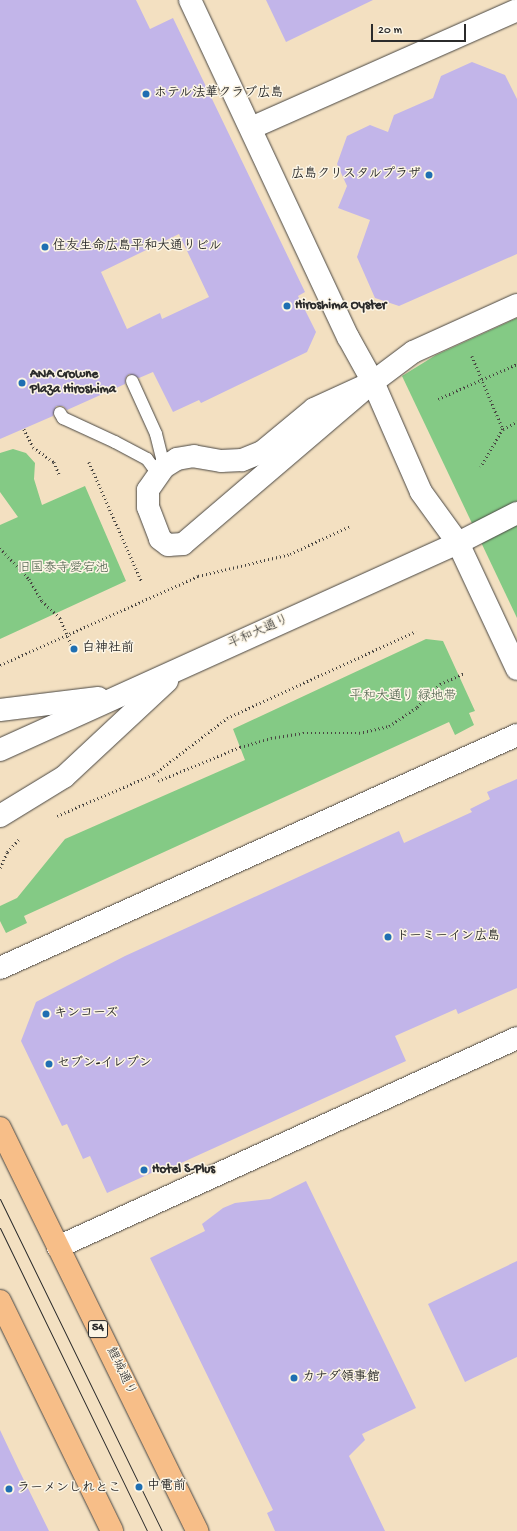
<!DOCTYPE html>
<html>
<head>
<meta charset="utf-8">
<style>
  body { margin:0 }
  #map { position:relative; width:517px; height:1531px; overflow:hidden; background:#f3e0c1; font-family:"Gochi Hand","Klee One",sans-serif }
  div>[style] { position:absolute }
  .green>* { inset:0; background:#84ca85 }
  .building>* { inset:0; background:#c2b5e9 }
  .path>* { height:2.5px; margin-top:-1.25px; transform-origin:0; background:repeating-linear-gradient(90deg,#494642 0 1px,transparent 0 4px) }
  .roads { filter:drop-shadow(0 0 1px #494642) drop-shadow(0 0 1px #494642) }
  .service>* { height:12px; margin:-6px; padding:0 6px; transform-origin:6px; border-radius:6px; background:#fff }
  .minor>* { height:22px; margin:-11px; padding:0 11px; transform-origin:11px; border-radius:11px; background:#fff }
  .tertiary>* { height:22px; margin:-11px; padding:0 11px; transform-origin:11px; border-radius:11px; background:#fff }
  .trunk>* { height:22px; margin:-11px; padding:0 11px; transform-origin:11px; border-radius:11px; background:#f7be88 }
  .tram>* { height:1px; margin:-0.5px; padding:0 0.5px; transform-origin:0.5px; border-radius:0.5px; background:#2b2b2b }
  .dots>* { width:11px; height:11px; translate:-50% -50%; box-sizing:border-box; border:2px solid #fcf5e5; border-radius:50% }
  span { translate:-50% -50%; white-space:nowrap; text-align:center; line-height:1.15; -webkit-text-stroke:3px #fcf5e5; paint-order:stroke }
  .shield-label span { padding:1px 3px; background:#fcf5e5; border:1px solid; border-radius:3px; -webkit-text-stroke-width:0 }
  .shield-label { font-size:12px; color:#2b2b2b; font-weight:700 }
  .poi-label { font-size:13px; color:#2b2b2b; font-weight:700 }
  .left { translate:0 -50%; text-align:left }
  .right { translate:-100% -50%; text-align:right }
  .park-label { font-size:13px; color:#465b46 }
  .street-label { font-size:13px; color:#2b2b2b }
  .scale { position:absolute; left:371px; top:24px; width:95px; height:18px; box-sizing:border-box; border:2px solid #2b2b2b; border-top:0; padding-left:5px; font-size:12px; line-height:14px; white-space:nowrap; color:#2b2b2b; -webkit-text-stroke:3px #fcf5e5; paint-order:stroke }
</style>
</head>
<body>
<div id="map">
  <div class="green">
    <div style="clip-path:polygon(517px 318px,517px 618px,402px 376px,436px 355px)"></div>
    <div style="clip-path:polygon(13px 449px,26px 453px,35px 463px,34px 479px,42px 505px,85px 486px,126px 581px,0 639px,0 525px,18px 517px,0 492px,0 453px)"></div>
    <div style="clip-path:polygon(426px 639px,443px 641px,475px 711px,469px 713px,474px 725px,455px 735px,449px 722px,24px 916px,27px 923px,6px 933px,0 921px,0 906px,17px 898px,65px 839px,245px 760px,233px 729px)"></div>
  </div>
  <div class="building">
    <div style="clip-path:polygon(evenodd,0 0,136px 0,150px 29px,173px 18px,305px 292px,298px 296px,316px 332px,307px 352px,201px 403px,199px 400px,173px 412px,153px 372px,139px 378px,129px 374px,126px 377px,125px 384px,67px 410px,63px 406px,56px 406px,53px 416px,0 439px,0 0,179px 234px,209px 297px,162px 319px,160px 313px,127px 329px,101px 272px,179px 234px)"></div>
    <div style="clip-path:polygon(266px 0,373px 0,286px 42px)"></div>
    <div style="clip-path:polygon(472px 62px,505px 75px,517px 99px,517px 254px,399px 306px,375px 298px,357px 257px,370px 220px,338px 208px,347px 186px,337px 164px,347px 136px,370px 125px,388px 132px,394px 115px,433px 98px,441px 76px)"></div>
    <div style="clip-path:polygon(517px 779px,517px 988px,458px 1014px,456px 1009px,395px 1036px,406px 1061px,159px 1173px,158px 1170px,107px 1193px,90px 1156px,83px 1159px,67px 1124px,62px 1126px,21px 1041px,36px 1002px,125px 956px,399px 831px,404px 843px,472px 812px,470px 809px,490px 799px,487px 792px)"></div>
    <div style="clip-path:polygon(306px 1181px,416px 1408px,362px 1434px,365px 1440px,349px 1456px,385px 1531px,275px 1531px,267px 1513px,273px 1510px,150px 1258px,205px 1231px,202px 1224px,223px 1208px,235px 1203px,270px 1199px)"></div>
    <div style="clip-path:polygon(517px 1261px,517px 1357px,465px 1382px,428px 1304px)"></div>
    <div style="clip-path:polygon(0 1430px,18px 1468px,49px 1531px,0 1531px)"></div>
  </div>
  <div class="path">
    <div style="left:472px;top:356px;width:79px;rotate:67deg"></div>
    <div style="left:503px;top:429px;width:44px;rotate:120.1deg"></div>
    <div style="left:438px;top:399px;width:86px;rotate:-23.9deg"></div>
    <div style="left:24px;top:429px;width:20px;rotate:63deg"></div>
    <div style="left:33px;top:447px;width:26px;rotate:36deg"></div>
    <div style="left:54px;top:462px;width:15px;rotate:67deg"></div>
    <div style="left:503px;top:429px;width:16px;rotate:-27deg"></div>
    <div style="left:89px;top:462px;width:131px;rotate:66.2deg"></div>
    <div style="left:0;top:548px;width:42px;rotate:46.9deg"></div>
    <div style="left:29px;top:579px;width:26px;rotate:59deg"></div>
    <div style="left:42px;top:601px;width:25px;rotate:43deg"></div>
    <div style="left:60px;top:618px;width:33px;rotate:67deg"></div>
    <div style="left:0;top:665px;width:217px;rotate:-24.2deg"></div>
    <div style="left:198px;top:576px;width:95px;rotate:-13.4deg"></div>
    <div style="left:290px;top:554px;width:66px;rotate:-25deg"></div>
    <div style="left:158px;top:781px;width:89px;rotate:-22.5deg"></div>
    <div style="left:240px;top:747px;width:32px;rotate:-16deg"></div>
    <div style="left:271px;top:738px;width:32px;rotate:-9deg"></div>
    <div style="left:303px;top:733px;width:56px"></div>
    <div style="left:359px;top:733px;width:31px;rotate:-13deg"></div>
    <div style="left:389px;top:726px;width:34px;rotate:-34deg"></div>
    <div style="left:417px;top:707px;width:33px;rotate:-45deg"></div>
    <div style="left:440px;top:684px;width:27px;rotate:-24deg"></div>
    <div style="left:57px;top:816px;width:106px;rotate:-23.4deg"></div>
    <div style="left:154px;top:774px;width:92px;rotate:-37.5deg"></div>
    <div style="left:227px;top:718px;width:208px;rotate:-24.7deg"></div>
    <div style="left:0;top:868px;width:17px;rotate:-66deg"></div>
    <div style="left:7px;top:852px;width:18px;rotate:-47deg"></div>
  </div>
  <div class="roads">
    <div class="service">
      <div style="left:132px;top:381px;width:58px;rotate:65.6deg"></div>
      <div style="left:156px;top:434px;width:34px;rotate:76deg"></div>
      <div style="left:60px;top:413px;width:6px;rotate:59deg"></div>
      <div style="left:63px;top:418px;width:57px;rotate:24.8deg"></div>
      <div style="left:115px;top:442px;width:36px;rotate:28deg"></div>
      <div style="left:147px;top:459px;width:19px;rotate:54deg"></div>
    </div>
    <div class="minor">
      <div style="left:251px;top:128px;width:291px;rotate:-23.9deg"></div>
      <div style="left:373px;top:382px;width:65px;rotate:155.4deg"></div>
      <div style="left:314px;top:409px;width:67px;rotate:140.4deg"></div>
      <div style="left:262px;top:452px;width:22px;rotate:158deg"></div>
      <div style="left:242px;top:460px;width:21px;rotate:177deg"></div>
      <div style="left:221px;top:461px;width:27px;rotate:-170deg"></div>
      <div style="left:194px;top:456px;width:17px;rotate:170deg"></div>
      <div style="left:177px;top:459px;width:15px;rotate:148deg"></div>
      <div style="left:164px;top:467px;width:28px;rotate:125deg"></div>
      <div style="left:148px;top:490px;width:17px;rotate:90deg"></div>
      <div style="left:148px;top:507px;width:34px;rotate:69deg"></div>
      <div style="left:160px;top:539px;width:10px;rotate:37deg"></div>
      <div style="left:168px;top:545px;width:15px;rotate:-4deg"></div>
      <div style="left:183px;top:544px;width:250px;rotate:-40.5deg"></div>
      <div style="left:373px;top:382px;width:50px;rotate:-36.9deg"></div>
      <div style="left:413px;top:352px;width:114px;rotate:-24.3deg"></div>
      <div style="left:0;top:968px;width:567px;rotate:-24.26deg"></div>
      <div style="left:58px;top:1247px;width:504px;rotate:-24.48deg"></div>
    </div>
    <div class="tertiary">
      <div style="left:190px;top:0;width:372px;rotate:64.9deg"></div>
      <div style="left:348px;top:337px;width:51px;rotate:60.9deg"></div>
      <div style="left:373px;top:382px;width:120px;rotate:66.4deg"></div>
      <div style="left:421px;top:492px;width:63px;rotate:54deg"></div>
      <div style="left:458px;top:543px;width:139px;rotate:64.9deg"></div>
      <div style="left:0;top:710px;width:99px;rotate:-7deg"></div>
      <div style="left:0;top:750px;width:503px;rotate:-24.32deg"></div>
      <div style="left:458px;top:543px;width:66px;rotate:-27deg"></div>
      <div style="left:0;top:816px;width:75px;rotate:-31.4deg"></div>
      <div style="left:64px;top:777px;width:141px;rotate:-43deg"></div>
    </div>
    <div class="trunk">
      <div style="left:0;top:1128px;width:449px;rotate:63.9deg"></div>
      <div style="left:0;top:1301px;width:256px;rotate:64deg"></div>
    </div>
  </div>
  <div class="tram">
    <div style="left:0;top:1199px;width:369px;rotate:64deg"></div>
    <div style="left:0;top:1228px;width:337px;rotate:64.1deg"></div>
  </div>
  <div class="dots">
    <div style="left:146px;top:94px;background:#1f6fb2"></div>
    <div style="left:429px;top:175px;background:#1f6fb2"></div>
    <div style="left:45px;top:247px;background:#1f6fb2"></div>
    <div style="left:287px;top:306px;background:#1f6fb2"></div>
    <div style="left:22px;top:383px;background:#1f6fb2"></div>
    <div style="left:74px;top:649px;background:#1f6fb2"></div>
    <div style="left:388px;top:937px;background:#1f6fb2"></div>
    <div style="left:46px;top:1014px;background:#1f6fb2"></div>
    <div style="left:49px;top:1064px;background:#1f6fb2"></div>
    <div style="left:144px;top:1170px;background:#1f6fb2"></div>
    <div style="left:294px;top:1378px;background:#1f6fb2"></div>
    <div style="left:139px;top:1487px;background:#1f6fb2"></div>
    <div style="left:9px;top:1489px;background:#1f6fb2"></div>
  </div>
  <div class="shield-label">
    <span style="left:98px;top:1329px">54</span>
  </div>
  <div class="poi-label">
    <span class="left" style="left:154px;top:94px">ホテル法華クラブ広島</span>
    <span class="right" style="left:421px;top:175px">広島クリスタルプラザ</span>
    <span class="left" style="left:53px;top:247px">住友生命広島平和大通りビル</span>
    <span class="left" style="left:295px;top:306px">Hiroshima Oyster</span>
    <span class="left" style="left:30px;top:383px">ANA Crowne<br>Plaza Hiroshima</span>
    <span class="left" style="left:82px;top:649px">白神社前</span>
    <span class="left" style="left:396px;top:937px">ドーミーイン広島</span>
    <span class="left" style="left:54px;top:1014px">キンコーズ</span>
    <span class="left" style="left:57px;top:1064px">セブン-イレブン</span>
    <span class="left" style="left:152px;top:1170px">Hotel S-Plus</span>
    <span class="left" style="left:302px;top:1378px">カナダ領事館</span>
    <span class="left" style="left:147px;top:1487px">中電前</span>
    <span class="left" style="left:17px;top:1489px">ラーメンしれとこ</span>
  </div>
  <div class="park-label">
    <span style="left:63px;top:569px">旧国泰寺愛宕池</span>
    <span style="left:403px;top:697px">平和大通り 緑地帯</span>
  </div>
  <div class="street-label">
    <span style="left:259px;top:633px;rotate:-24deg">平和大通り</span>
    <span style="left:120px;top:1372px;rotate:64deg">鯉城通り</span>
  </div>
  <div class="scale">20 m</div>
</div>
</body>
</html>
